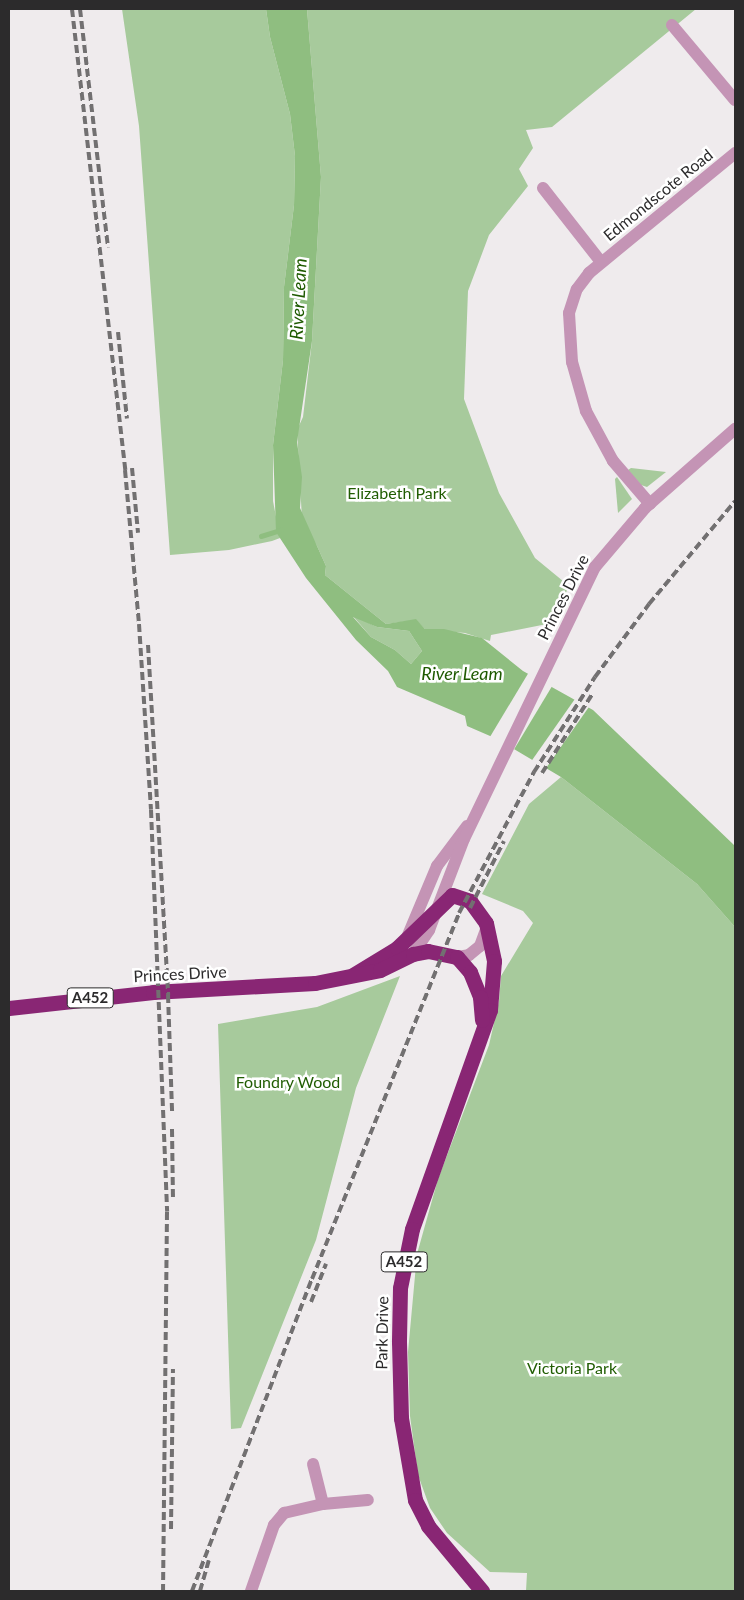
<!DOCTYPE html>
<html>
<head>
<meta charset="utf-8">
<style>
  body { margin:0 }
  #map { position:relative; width:744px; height:1600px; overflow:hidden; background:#efebed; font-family:Lato,sans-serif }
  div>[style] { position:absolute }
  .green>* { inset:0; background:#a7ca9c }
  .water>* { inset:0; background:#8fbe80 }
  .pier>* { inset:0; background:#efebed; transform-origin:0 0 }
  .stream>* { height:4.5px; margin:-2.25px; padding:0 2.25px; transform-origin:2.25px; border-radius:2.25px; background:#8fbe80 }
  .minor>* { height:12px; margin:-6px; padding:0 6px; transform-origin:6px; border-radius:6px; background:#c494b5 }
  .highway>* { height:15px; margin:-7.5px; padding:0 7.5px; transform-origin:7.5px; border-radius:7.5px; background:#892674 }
  .rail>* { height:4px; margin-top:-2px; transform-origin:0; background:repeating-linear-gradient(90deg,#727071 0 8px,transparent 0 12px) }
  span { translate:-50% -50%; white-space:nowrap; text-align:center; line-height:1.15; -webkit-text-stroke:5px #fff; paint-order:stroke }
  .shield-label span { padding:1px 4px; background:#fff; border:1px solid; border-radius:4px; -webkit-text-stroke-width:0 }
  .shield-label { font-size:15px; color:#2c2b2c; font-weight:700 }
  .street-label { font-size:16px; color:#2c2b2c }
  .park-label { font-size:16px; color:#215d03 }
  .water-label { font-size:18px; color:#1e5a00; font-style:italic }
  .frame { position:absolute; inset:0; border:10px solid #2c2b2c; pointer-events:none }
</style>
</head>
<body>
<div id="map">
  <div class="green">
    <div style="clip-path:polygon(122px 9px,266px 9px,270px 37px,290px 114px,295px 156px,294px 205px,284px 287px,283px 360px,273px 445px,273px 501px,280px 538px,272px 541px,229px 550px,170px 555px,139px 126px)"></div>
    <div style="clip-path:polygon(307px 9px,696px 9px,552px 127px,526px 130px,533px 148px,519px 169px,528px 186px,489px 235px,468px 291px,464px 399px,499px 493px,535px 558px,569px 586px,552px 623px,491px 635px,490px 641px,465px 633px,425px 629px,416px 620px,386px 624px,325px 575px,326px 566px,317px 546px,302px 519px,297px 430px,303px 417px,312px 341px,321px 177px)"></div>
    <div style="clip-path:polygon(631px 468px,666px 472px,647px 487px,641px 485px,628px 470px)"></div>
    <div style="clip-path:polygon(617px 477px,632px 499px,618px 513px,615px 479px)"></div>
    <div style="clip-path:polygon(352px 615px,377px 627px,409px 631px,422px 651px,411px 664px,395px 650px,371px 637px)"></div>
    <div style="clip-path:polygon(561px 777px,697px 884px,735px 927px,735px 1591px,526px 1591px,527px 1573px,490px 1572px,447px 1533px,430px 1508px,418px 1475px,410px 1416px,408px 1352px,417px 1254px,438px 1179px,489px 1045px,499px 1001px,501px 976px,533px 923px,523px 911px,482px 894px,529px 804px)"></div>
    <div style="clip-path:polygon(400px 976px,356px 1088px,316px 1240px,241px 1428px,231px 1429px,218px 1024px,317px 1007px)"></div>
  </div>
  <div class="water">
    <div style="clip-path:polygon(evenodd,266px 9px,307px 9px,321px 177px,312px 341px,297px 442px,302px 477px,300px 508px,326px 566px,325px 575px,386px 624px,416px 619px,425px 629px,444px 629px,482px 638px,523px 671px,593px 710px,734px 845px,735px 927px,697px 884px,561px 777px,497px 739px,467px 726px,465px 716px,397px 687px,388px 671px,356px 640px,306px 578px,276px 532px,273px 445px,283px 360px,284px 287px,294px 205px,295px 156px,290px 114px,270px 37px,266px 9px,353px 617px,377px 627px,409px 631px,422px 651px,411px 664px,395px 650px,371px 637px,353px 617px)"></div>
  </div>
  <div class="pier">
    <div style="left:529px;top:672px;width:27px;height:77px;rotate:31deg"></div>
    <div style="left:577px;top:696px;width:16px;height:80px;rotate:35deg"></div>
  </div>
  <div class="stream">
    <div style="left:261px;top:536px;width:21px;rotate:-17deg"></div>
  </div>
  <div class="minor">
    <div style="left:672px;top:25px;width:98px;rotate:50deg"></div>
    <div style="left:543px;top:188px;width:94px;rotate:51.9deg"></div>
    <div style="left:650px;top:504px;width:57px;rotate:-130.7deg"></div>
    <div style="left:613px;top:461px;width:57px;rotate:-118.4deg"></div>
    <div style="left:586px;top:411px;width:51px;rotate:-105.9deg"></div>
    <div style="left:572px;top:362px;width:49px;rotate:-93.5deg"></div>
    <div style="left:569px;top:313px;width:25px;rotate:-72deg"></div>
    <div style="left:577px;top:289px;width:20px;rotate:-53deg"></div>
    <div style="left:589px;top:273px;width:189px;rotate:-39.4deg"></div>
    <div style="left:408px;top:935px;width:75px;rotate:-67.2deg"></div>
    <div style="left:437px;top:866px;width:50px;rotate:-53.1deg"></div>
    <div style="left:413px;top:954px;width:29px;rotate:-56deg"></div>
    <div style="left:429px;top:930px;width:97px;rotate:-69deg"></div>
    <div style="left:464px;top:839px;width:302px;rotate:-64.3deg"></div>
    <div style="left:595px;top:567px;width:77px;rotate:-49.7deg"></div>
    <div style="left:645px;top:508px;width:120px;rotate:-41.3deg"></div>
    <div style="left:457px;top:957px;width:12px;rotate:-9deg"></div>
    <div style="left:469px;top:955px;width:14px;rotate:-39deg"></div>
    <div style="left:480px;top:946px;width:20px;rotate:-70deg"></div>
    <div style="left:313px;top:1464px;width:41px;rotate:76deg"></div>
    <div style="left:251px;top:1591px;width:70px;rotate:-70.8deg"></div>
    <div style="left:274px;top:1525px;width:16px;rotate:-50deg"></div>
    <div style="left:284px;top:1513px;width:40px;rotate:-13deg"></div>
    <div style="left:323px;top:1504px;width:45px;rotate:-5.1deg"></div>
  </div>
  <div class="highway">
    <div style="left:353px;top:975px;width:52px;rotate:-31.5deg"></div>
    <div style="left:397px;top:948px;width:76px;rotate:-43.9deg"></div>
    <div style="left:452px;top:895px;width:19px;rotate:18deg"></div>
    <div style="left:470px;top:901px;width:27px;rotate:54deg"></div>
    <div style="left:486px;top:923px;width:39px;rotate:78deg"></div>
    <div style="left:494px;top:961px;width:49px;rotate:94.7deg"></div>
    <div style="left:490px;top:1010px;width:232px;rotate:109.6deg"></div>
    <div style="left:412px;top:1229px;width:60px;rotate:101.5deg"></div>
    <div style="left:400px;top:1288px;width:54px;rotate:91.1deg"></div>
    <div style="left:399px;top:1342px;width:76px;rotate:88.5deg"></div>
    <div style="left:401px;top:1418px;width:83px;rotate:80.3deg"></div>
    <div style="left:415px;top:1500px;width:29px;rotate:63deg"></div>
    <div style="left:428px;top:1526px;width:85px;rotate:50.3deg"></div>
    <div style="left:9px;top:1008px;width:145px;rotate:-6.3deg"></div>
    <div style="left:153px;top:992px;width:162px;rotate:-3.2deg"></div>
    <div style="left:315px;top:983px;width:66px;rotate:-11.3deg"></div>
    <div style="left:380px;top:970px;width:37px;rotate:-26deg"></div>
    <div style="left:413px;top:954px;width:15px;rotate:-11deg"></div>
    <div style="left:428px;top:951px;width:30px;rotate:12deg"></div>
    <div style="left:457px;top:957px;width:20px;rotate:49deg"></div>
    <div style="left:470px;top:972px;width:27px;rotate:68deg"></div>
    <div style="left:480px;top:997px;width:23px;rotate:85deg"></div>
  </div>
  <div class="rail">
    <div style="left:72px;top:9px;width:464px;rotate:83.4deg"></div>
    <div style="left:125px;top:470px;width:155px;rotate:84.8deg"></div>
    <div style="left:139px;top:624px;width:186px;rotate:86.3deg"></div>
    <div style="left:151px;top:810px;width:402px;rotate:87.7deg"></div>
    <div style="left:167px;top:1212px;width:379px;rotate:90.6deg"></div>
    <div style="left:80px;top:9px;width:240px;rotate:83.3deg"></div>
    <div style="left:118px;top:332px;width:87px;rotate:84.1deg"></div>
    <div style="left:132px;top:468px;width:65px;rotate:84.7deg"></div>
    <div style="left:148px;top:645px;width:351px;rotate:86.7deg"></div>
    <div style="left:168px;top:995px;width:117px;rotate:88deg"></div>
    <div style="left:542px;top:773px;width:95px;rotate:-57.5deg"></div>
    <div style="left:470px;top:908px;width:75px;rotate:-63.1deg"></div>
    <div style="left:172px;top:1129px;width:68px;rotate:89.2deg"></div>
    <div style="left:311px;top:1302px;width:41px;rotate:-68.5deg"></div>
    <div style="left:171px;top:1529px;width:160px;rotate:-89.3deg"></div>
    <div style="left:192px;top:1591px;width:334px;rotate:-69deg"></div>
    <div style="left:312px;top:1279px;width:394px;rotate:-68.1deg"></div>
    <div style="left:459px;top:913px;width:160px;rotate:-62deg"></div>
    <div style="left:534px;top:772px;width:113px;rotate:-57.3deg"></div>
    <div style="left:595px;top:677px;width:91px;rotate:-53.5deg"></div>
    <div style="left:649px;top:604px;width:134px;rotate:-50.1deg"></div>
    <div style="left:200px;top:1591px;width:32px;rotate:-74deg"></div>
  </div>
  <div class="shield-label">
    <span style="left:90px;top:998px">A452</span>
    <span style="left:404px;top:1262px">A452</span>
  </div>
  <div class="street-label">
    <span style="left:658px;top:195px;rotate:-39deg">Edmondscote Road</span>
    <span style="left:563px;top:597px;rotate:-63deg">Princes Drive</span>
    <span style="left:180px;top:974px;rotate:-3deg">Princes Drive</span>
    <span style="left:382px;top:1333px;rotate:-89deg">Park Drive</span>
  </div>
  <div class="park-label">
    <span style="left:397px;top:493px">Elizabeth Park</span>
    <span style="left:288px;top:1082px">Foundry Wood</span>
    <span style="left:572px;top:1368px">Victoria Park</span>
  </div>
  <div class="water-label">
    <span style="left:298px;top:299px;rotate:-87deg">River Leam</span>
    <span style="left:462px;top:673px">River Leam</span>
  </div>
  <div class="frame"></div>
</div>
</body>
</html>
